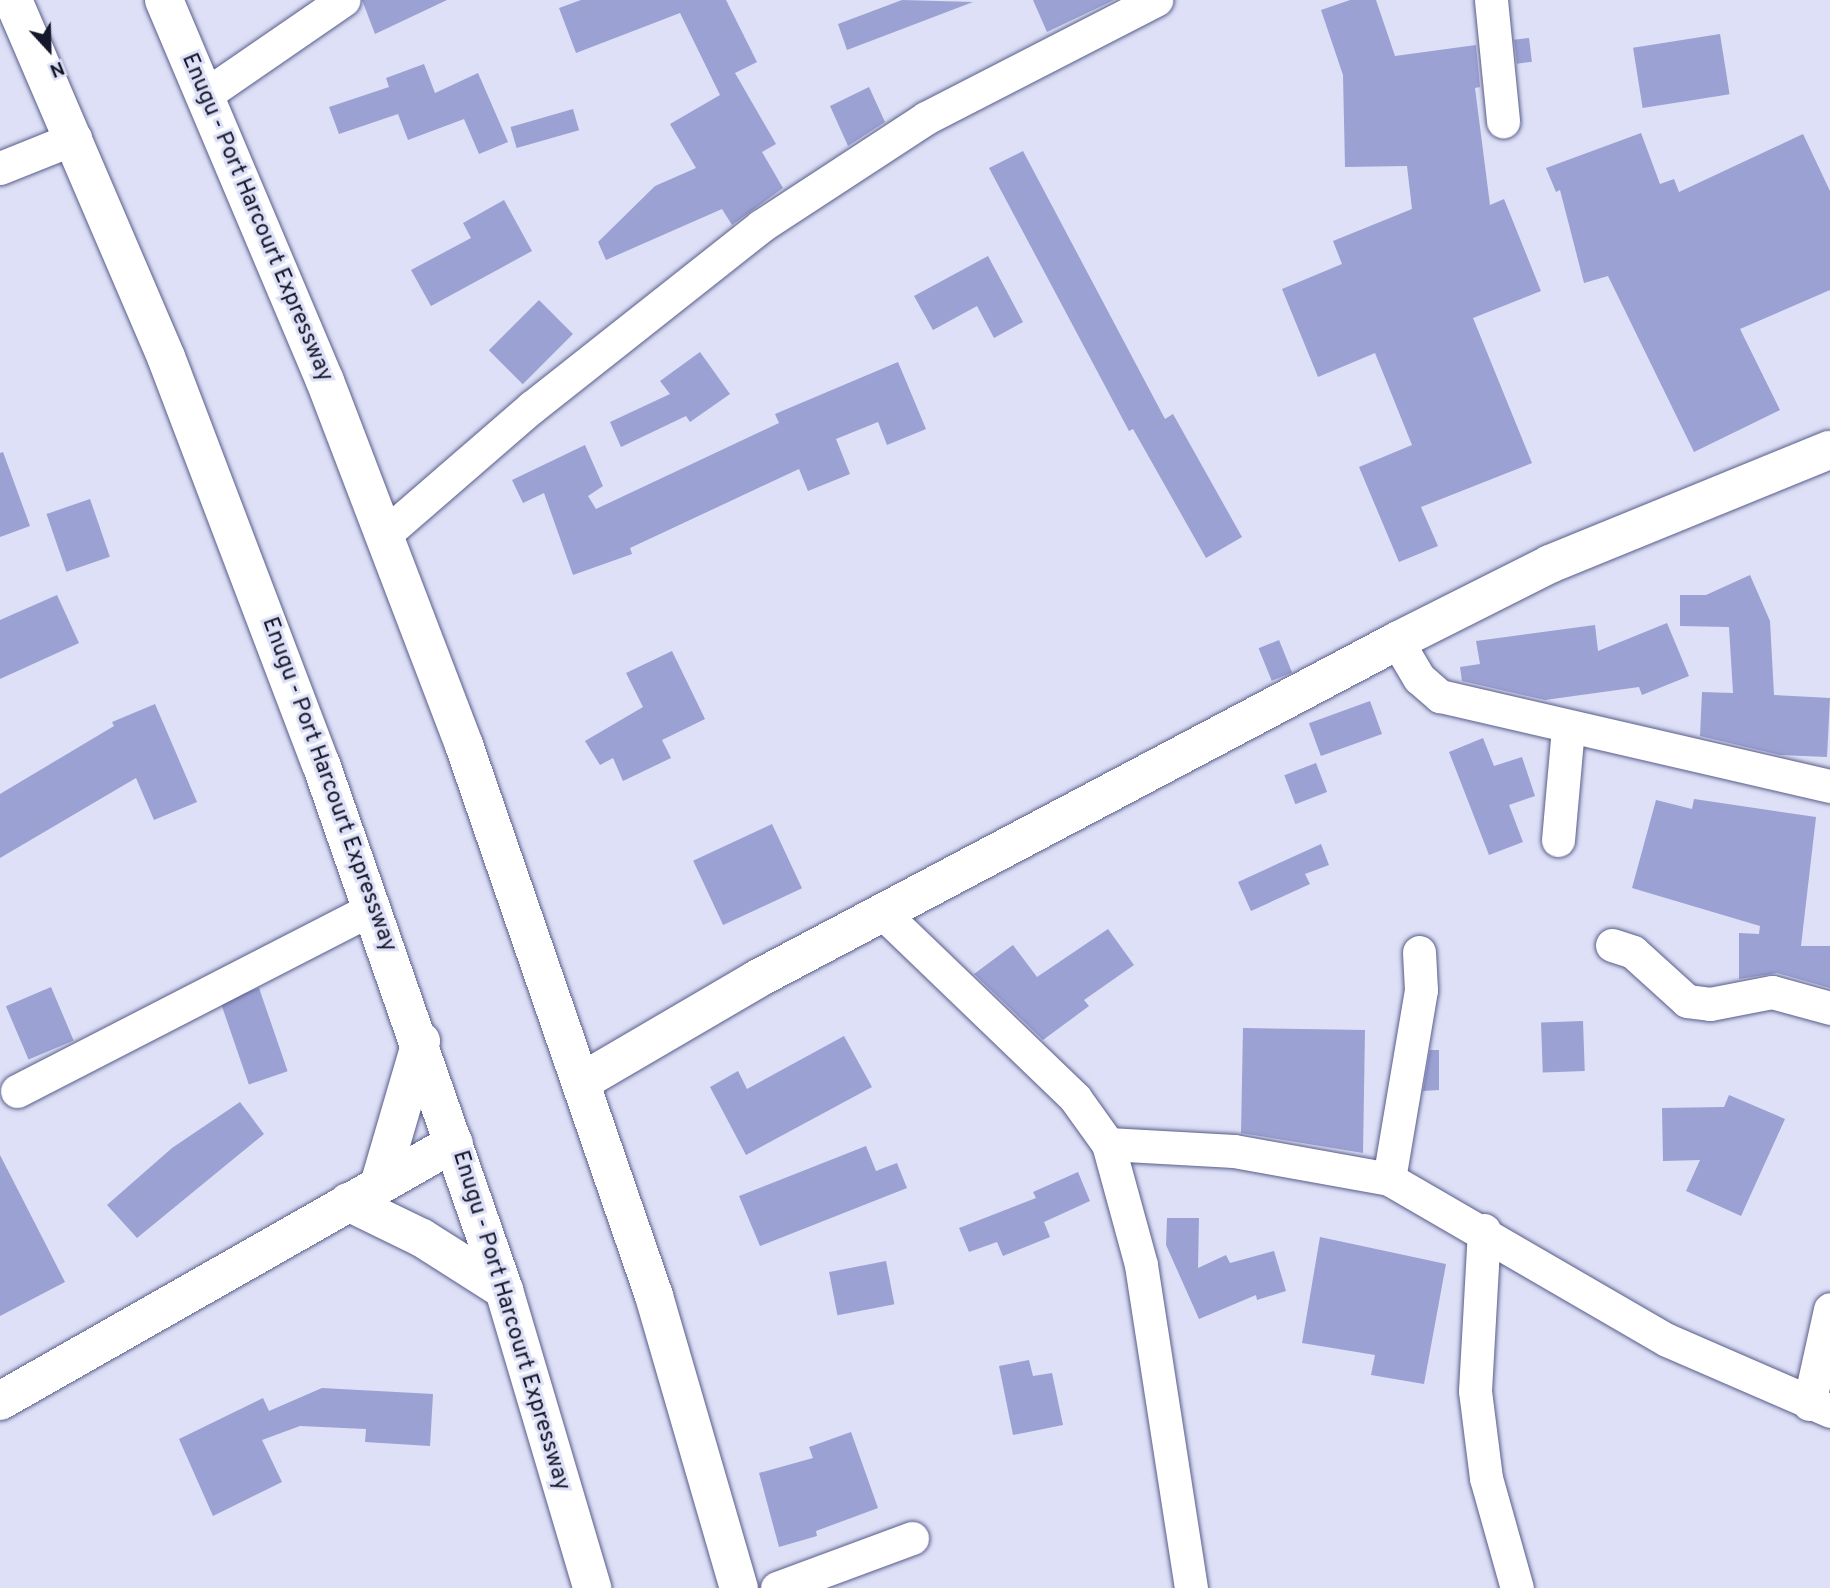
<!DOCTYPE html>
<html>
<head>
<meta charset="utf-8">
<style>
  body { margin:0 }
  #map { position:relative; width:1830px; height:1588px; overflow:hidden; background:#dde0f6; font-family:Overpass,sans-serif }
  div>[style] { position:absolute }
  .building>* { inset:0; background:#9ba1d3; transform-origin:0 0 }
  .roads { filter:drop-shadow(0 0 2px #595d8b) drop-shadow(0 0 2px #595d8b) }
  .street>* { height:33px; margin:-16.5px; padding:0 16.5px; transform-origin:16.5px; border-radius:16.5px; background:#fff }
  .secondary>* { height:38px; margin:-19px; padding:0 19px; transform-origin:19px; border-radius:19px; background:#fff }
  .highway>* { height:38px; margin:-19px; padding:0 19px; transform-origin:19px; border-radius:19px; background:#fff }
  span { translate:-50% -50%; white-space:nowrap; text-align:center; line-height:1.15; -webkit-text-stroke:6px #dde0f6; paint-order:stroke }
  .street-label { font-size:23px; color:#15172a }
  .north { position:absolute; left:14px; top:14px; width:70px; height:70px; -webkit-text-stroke:5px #dde0f6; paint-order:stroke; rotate:158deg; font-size:19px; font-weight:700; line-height:28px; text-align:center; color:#15172a }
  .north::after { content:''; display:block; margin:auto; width:24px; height:32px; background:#15172a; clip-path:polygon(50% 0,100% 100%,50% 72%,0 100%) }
</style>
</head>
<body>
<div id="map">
  <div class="building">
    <div style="clip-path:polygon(362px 0,447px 0,375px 34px)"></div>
    <div style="clip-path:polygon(581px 0,726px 0,757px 62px,735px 73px,776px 144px,762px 152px,783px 188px,732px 225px,722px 209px,606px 260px,598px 242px,655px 186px,696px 168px,670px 124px,720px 95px,680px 13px,576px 53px,559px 8px)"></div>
    <div style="clip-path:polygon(902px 0,973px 2px,847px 50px,838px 24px)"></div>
    <div style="clip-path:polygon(1033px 0,1114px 0,1047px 32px)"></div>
    <div style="clip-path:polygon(1350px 0,1376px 0,1395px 56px,1476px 45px,1480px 87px,1475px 88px,1490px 205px,1504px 199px,1541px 291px,1473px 318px,1532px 463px,1421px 507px,1438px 546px,1399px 562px,1359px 467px,1412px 445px,1375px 353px,1318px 377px,1282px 289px,1342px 264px,1333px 241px,1412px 209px,1407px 166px,1345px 167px,1343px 75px,1321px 10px)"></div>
    <div style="left:1720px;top:34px;width:61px;height:88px;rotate:81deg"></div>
    <div style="left:1529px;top:38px;width:24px;height:15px;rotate:83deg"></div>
    <div style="clip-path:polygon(424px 64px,435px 93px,478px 73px,508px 142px,479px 154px,464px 119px,408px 140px,398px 114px,339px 134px,329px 107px,389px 87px,386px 78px)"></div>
    <div style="clip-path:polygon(869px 87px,885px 122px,848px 146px,830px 106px)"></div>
    <div style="left:573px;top:109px;width:22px;height:65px;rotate:74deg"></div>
    <div style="clip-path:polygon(1641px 133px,1660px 184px,1674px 179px,1679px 192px,1803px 134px,1830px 191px,1830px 290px,1740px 329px,1780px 410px,1694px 452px,1608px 276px,1584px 283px,1560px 190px,1556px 192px,1546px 168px)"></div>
    <div style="clip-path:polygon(1023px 151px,1165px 419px,1173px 414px,1242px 537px,1206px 558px,1133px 429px,1129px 431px,989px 168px)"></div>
    <div style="clip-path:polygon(504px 200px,532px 251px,431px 306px,411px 270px,471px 238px,463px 223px)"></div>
    <div style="clip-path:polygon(988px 256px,1023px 322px,994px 338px,977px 306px,933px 330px,914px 296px)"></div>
    <div style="left:539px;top:300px;width:48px;height:71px;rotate:45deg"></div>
    <div style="clip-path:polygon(700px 352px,730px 394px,690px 422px,686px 416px,621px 447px,610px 422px,670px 394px,660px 381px)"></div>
    <div style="clip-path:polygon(898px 362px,926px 429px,887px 445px,878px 422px,836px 439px,850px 474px,808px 491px,799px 469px,630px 548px,632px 554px,573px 575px,544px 493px,523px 503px,512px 480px,585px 445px,603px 486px,588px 496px,596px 509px,779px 423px,775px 414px)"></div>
    <div style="clip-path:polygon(3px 452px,30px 526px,0 537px,0 453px)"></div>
    <div style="left:90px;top:499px;width:61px;height:46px;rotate:71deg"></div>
    <div style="clip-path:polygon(1750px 575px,1770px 621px,1774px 695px,1830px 698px,1827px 757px,1780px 755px,1700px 736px,1702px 692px,1733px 693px,1729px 627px,1680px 626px,1680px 595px,1706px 595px)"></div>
    <div style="clip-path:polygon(57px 595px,79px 643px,0 679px,0 620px)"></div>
    <div style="clip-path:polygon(1667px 623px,1689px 676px,1642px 695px,1639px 687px,1545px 700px,1462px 681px,1460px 667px,1480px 664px,1476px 641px,1595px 625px,1598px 651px)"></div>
    <div style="left:1279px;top:640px;width:35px;height:22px;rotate:68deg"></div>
    <div style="clip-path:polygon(672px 651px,705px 719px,662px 740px,671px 758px,623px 781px,613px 758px,600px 765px,585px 741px,643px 707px,626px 673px)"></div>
    <div style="left:1370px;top:701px;width:35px;height:65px;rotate:70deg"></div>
    <div style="clip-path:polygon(155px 704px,197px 802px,154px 820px,136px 778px,0 858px,0 794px,114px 726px,112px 722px)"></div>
    <div style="clip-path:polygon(1483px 738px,1494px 766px,1522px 757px,1535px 796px,1509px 805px,1523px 842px,1489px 855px,1449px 752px)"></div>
    <div style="left:1316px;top:763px;width:31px;height:34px;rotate:69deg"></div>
    <div style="clip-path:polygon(1694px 799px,1816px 817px,1801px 946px,1830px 946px,1830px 988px,1777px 973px,1739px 979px,1739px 933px,1759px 934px,1760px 926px,1632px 888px,1656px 800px,1692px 809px)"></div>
    <div style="left:772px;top:824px;width:71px;height:87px;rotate:65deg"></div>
    <div style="clip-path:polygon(1321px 844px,1329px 865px,1305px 874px,1310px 884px,1251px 911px,1238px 882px)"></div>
    <div style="clip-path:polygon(1108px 929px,1134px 965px,1084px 1000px,1089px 1006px,1043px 1040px,974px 974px,1013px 945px,1037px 977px)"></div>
    <div style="left:51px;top:987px;width:58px;height:49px;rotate:67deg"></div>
    <div style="left:259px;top:988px;width:88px;height:41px;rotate:71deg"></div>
    <div style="left:1583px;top:1021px;width:50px;height:42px;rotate:88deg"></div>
    <div style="clip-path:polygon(1243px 1028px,1365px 1030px,1363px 1153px,1241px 1133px)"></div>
    <div style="clip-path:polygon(844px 1036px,872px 1087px,746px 1155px,710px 1087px,738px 1071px,747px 1089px)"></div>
    <div style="clip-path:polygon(1430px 1050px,1439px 1050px,1439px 1090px,1423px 1091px)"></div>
    <div style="clip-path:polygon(1729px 1095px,1785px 1119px,1741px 1216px,1686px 1191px,1700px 1160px,1663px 1161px,1662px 1108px,1724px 1107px)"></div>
    <div style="clip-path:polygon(240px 1102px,264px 1134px,137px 1238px,107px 1205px,172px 1148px)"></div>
    <div style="clip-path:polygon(866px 1146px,876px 1171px,897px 1163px,907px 1188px,760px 1246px,739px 1196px)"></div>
    <div style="clip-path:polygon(0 1155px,65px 1282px,0 1316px)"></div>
    <div style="clip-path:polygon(1078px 1172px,1090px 1201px,1044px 1222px,1050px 1237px,1003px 1256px,997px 1242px,969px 1252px,959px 1228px,1036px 1198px,1033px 1192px)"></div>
    <div style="clip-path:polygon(1167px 1218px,1199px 1218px,1198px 1268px,1226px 1255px,1230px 1263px,1274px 1251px,1286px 1291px,1257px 1300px,1256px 1295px,1199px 1319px,1166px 1245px)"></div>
    <div style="clip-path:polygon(1320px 1237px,1446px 1264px,1424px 1384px,1371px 1375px,1375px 1355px,1302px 1343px)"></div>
    <div style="left:886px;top:1261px;width:44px;height:58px;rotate:79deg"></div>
    <div style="clip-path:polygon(1029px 1360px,1033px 1376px,1052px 1373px,1063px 1425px,1013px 1435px,999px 1366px)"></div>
    <div style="clip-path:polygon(322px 1388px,433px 1394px,430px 1446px,365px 1442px,366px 1429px,300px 1426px,262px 1440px,282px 1482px,213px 1516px,179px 1439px,263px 1398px,269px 1411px)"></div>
    <div style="clip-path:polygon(851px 1432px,878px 1508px,816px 1531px,817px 1536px,779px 1547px,759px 1473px,813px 1458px,809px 1447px)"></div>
  </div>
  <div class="roads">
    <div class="street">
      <div style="left:1491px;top:0;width:122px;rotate:84.3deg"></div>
      <div style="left:205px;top:95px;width:168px;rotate:-34.5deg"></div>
      <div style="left:0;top:168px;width:81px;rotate:-21.8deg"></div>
      <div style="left:384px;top:535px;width:196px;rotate:-40.9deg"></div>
      <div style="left:532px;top:407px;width:292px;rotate:-38.3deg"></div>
      <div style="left:761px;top:226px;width:197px;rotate:-33.2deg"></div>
      <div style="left:926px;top:118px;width:259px;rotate:-27.2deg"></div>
      <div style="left:1397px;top:641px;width:43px;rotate:59.3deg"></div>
      <div style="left:1419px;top:678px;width:28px;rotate:41deg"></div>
      <div style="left:1440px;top:696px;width:400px;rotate:13deg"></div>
      <div style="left:1558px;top:840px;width:111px;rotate:-84.9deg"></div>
      <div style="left:883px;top:913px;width:267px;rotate:43.9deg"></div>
      <div style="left:1075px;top:1098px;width:57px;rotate:54.3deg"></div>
      <div style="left:1108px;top:1144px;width:125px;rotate:74.7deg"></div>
      <div style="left:1141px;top:1265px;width:327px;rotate:81.2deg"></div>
      <div style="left:1612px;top:945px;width:22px;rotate:18deg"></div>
      <div style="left:1633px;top:952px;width:73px;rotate:42.2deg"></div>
      <div style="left:1687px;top:1001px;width:23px;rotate:7deg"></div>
      <div style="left:1710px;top:1004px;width:63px;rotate:-11deg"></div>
      <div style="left:1772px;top:992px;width:60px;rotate:15.4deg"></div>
      <div style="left:17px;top:1091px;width:400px;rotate:-27.2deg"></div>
      <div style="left:1108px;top:1144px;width:126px;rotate:3.2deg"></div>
      <div style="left:1234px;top:1151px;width:158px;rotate:10.2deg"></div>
      <div style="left:1389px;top:1179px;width:321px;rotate:30.1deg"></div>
      <div style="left:1667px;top:1340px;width:178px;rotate:23.5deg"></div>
      <div style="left:1389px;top:1179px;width:192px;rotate:-80.4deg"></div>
      <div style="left:1421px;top:990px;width:38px;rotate:-93deg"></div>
      <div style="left:1484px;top:1230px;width:161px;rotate:93.2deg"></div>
      <div style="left:1475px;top:1391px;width:88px;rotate:82.8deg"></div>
      <div style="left:1486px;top:1478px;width:114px;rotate:74.3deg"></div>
      <div style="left:1809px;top:1404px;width:97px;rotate:-77.5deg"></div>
      <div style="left:777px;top:1588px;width:144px;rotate:-20.3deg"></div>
    </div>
    <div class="secondary">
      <div style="left:581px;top:1082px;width:204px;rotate:-30.3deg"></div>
      <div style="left:757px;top:979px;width:724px;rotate:-27.84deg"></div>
      <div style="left:1397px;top:641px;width:171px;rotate:-26.7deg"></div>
      <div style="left:1550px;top:564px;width:302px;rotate:-22.2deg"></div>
      <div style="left:0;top:1401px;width:522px;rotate:-29.61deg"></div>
    </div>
    <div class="highway">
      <div style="left:13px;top:0;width:388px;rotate:66.8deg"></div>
      <div style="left:166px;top:357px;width:436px;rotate:69.2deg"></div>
      <div style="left:321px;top:764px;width:557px;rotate:70.82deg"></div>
      <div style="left:504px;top:1290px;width:311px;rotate:73.5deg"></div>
      <div style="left:164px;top:0;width:414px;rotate:67.1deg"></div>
      <div style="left:325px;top:381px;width:390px;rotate:69.1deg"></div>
      <div style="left:464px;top:745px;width:583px;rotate:70.97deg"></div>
      <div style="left:654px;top:1296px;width:304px;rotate:73.8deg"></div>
      <div style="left:379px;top:1185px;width:150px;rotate:-73.7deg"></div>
      <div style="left:348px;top:1202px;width:82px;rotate:25.9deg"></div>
      <div style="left:422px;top:1238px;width:97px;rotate:32.4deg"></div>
    </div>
  </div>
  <div class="street-label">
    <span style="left:256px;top:218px;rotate:67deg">Enugu - Port Harcourt Expressway</span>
    <span style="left:328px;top:785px;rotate:70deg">Enugu - Port Harcourt Expressway</span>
    <span style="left:510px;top:1321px;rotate:73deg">Enugu - Port Harcourt Expressway</span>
  </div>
  <div class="north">N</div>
</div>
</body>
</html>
